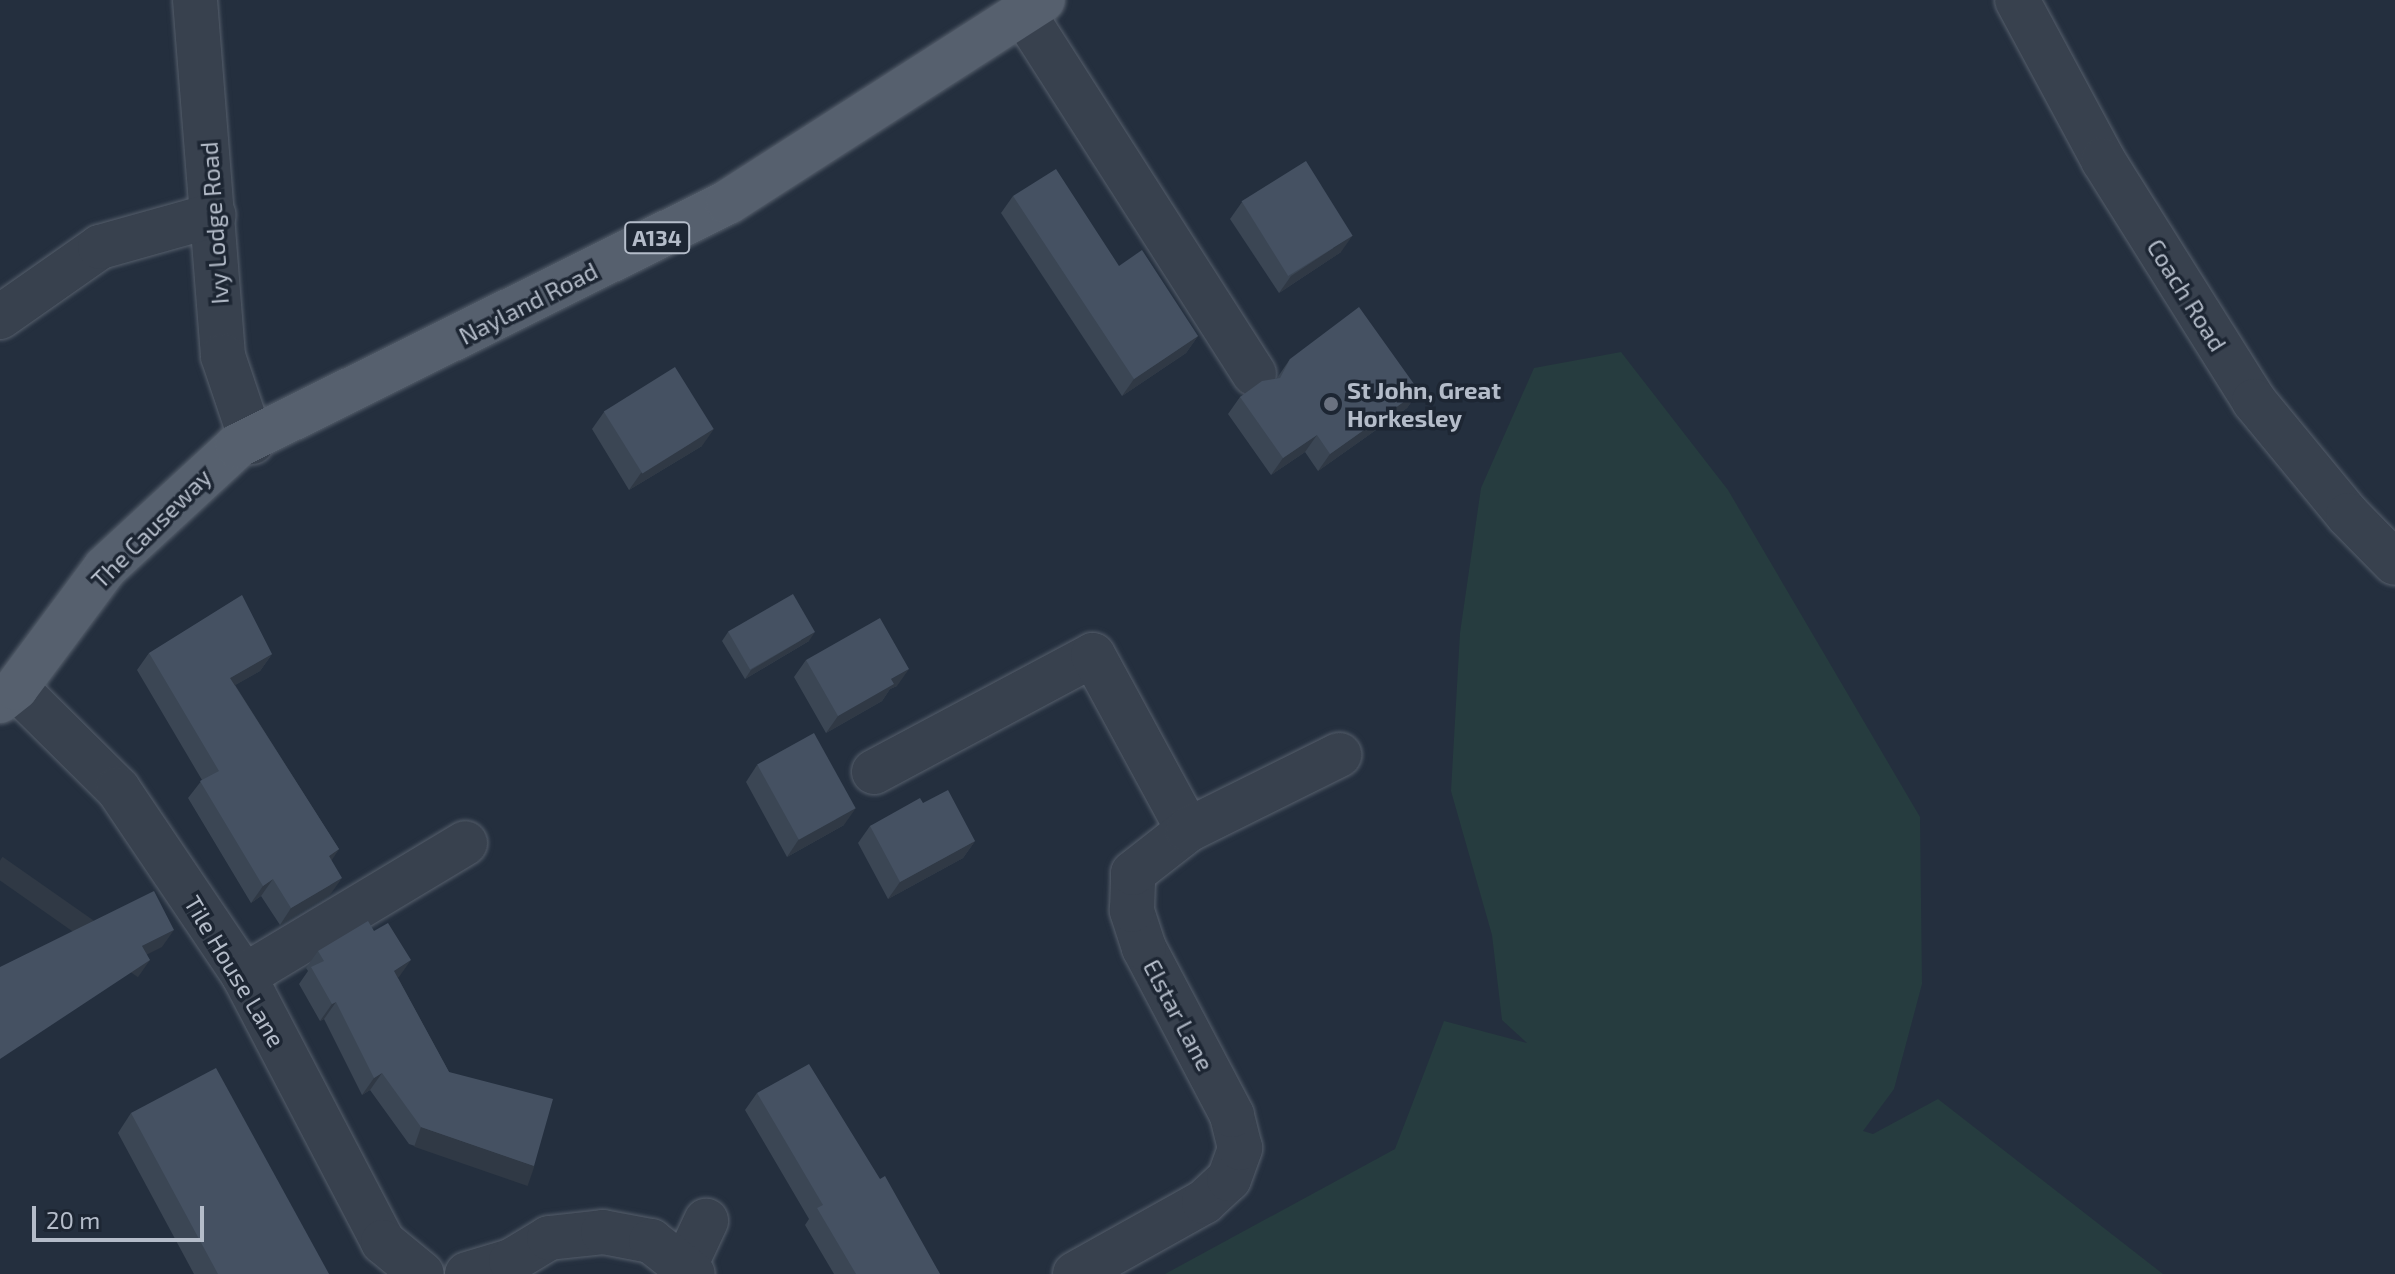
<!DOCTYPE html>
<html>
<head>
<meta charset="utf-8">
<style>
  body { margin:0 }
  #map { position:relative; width:2395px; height:1274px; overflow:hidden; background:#242f3e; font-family:"Exo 2",sans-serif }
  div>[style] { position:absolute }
  .green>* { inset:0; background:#263c3f }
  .roads { filter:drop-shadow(0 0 2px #565f6c) drop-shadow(0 0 2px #565f6c) }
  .minor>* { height:44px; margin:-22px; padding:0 22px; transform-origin:22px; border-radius:22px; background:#38414e }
  .major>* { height:44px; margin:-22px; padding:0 22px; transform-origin:22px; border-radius:22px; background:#56606e }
  .wall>* { inset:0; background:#3b4654 }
  .shaded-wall>* { inset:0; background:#303945; transform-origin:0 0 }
  .building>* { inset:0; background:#455162; transform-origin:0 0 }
  .dots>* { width:22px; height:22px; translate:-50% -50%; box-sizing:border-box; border:4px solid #1d2633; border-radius:50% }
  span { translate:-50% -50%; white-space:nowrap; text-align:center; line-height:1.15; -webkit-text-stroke:7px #1d2633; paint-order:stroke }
  .shield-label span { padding:2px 6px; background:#1d2633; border:2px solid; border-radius:6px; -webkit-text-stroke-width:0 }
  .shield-label { font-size:22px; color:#b4bcc9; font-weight:700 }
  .street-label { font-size:24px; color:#b4bcc9 }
  .poi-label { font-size:24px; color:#b4bcc9; font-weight:700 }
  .left { translate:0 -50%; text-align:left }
  .scale { position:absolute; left:32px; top:1206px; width:172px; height:36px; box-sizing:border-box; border:4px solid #b4bcc9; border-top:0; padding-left:10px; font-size:24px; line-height:28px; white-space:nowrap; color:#b4bcc9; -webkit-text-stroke:6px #1d2633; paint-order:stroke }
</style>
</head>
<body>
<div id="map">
  <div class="green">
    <div style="clip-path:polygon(1621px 352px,1728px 490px,1920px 817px,1922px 984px,1894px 1089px,1863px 1131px,1873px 1134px,1938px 1099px,2163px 1274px,1165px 1274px,1395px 1149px,1444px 1021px,1527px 1043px,1502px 1020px,1492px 935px,1451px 791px,1460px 633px,1481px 488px,1534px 368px)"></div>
  </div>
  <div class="roads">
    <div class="minor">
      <div style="left:195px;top:0;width:357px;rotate:85.5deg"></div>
      <div style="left:223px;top:356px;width:91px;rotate:71.4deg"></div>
      <div style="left:2017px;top:0;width:182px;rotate:61.7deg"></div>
      <div style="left:2103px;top:160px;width:284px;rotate:57.9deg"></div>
      <div style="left:2254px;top:401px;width:148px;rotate:50.5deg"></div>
      <div style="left:2348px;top:515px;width:67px;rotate:45.6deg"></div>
      <div style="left:1024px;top:14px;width:427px;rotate:57.4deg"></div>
      <div style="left:0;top:317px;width:122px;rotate:-35deg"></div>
      <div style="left:100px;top:247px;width:118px;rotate:-15.7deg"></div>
      <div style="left:16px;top:688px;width:144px;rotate:44.7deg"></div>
      <div style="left:118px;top:789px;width:225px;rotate:56deg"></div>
      <div style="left:244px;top:976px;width:300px;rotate:62.4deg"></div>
      <div style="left:383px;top:1242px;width:50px;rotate:39.4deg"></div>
      <div style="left:874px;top:772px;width:248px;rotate:-28.1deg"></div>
      <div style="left:1093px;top:655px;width:199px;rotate:61.5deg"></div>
      <div style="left:244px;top:976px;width:258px;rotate:-31deg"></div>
      <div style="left:685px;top:1266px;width:50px;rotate:-65deg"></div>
      <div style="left:467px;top:1274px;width:46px;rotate:-16.5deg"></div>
      <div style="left:511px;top:1261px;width:44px;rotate:-31.2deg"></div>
      <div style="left:549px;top:1238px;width:54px;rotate:-6.3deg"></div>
      <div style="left:603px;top:1232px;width:49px;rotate:10.6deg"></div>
      <div style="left:651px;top:1241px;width:53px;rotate:38.2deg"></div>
      <div style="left:1075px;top:1274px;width:148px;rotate:-29.2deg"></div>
      <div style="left:1204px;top:1202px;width:34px;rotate:-43deg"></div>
      <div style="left:1229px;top:1179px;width:33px;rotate:-70deg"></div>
      <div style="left:1240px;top:1148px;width:34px;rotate:-104deg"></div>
      <div style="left:1232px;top:1115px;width:189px;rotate:-117.8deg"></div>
      <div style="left:1144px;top:948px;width:40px;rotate:-108deg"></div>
      <div style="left:1132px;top:910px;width:37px;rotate:-88deg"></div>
      <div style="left:1133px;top:873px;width:70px;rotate:-38deg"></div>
      <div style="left:1188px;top:830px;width:169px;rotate:-26.4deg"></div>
    </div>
    <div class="major">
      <div style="left:0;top:701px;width:21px;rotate:-39deg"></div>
      <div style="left:16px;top:688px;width:149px;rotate:-53.4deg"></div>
      <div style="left:105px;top:568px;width:180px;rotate:-42.7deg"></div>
      <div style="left:237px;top:446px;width:548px;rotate:-26.42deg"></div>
      <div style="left:728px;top:202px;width:374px;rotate:-32.7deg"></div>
    </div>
  </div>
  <div class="wall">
    <div style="clip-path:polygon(1013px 196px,1198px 336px,1186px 353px,1122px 396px,1001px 213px)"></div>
    <div style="clip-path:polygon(1242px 202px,1341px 252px,1279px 293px,1230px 219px)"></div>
    <div style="clip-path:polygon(1290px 359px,1419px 391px,1407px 408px,1318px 471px,1305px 452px,1271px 475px,1228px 414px,1240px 397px,1277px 378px)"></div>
    <div style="clip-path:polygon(604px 412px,702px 446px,629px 490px,592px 429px)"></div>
    <div style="clip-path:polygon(728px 632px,809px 641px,745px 679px,722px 641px)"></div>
    <div style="clip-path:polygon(149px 653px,272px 654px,260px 671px,235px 685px,339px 849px,331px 860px,330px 895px,280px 925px,261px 896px,251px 903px,188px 798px,202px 780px,137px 670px)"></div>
    <div style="clip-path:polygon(806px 660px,897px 686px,890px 689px,882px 701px,826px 733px,794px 677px)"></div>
    <div style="clip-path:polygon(757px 765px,844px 825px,787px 857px,746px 782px)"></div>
    <div style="clip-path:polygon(923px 803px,975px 841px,963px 858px,888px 899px,858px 843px,870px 826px)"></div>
    <div style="clip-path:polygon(318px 951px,398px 978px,449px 1072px,534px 1166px,522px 1183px,409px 1144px,370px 1090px,362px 1095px,324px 1019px,320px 1021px,299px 984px,308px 971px,306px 968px)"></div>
    <div style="clip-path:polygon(757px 1093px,880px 1179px,940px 1274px,834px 1274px,805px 1225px,809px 1219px,745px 1110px)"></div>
    <div style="clip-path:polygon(131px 1113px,329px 1274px,194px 1274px,118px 1133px)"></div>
  </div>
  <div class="shaded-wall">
    <div style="clip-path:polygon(1353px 235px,1341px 252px,1279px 293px,1291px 276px)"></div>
    <div style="clip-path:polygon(1198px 336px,1186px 353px,1122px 396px,1134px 379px)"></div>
    <div style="clip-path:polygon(1419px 391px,1407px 408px,1318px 471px,1330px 454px)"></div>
    <div style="clip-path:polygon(714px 429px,702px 446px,629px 490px,641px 473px)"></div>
    <div style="clip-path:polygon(1317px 435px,1305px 452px,1271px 475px,1283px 458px)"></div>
    <div style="clip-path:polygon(815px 632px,809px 641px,745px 679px,751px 670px)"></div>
    <div style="clip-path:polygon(272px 654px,260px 671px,218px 695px,230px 678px)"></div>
    <div style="clip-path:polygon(909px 669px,897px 686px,890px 689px,882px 701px,826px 733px,838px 716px,891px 679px)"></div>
    <div style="clip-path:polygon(856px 808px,844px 825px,787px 857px,799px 839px)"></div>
    <div style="clip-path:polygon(975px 841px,963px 858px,888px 899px,900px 882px)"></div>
    <div style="clip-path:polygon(339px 849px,328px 866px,329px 856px)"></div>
    <div style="clip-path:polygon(342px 878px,330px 895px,280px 925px,291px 908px)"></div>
    <div style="clip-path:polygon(273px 879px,261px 896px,251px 903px,263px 886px)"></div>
    <div style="clip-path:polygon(174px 930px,162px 947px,130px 963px,142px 946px)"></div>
    <div style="left:150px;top:960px;width:21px;height:180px;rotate:125deg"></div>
    <div style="clip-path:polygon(411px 960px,399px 977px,382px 988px,394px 971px)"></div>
    <div style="clip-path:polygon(336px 1002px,324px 1019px,320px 1021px,332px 1004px)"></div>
    <div style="clip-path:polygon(382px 1073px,370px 1090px,362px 1095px,374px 1078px)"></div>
    <div style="left:421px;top:1127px;width:120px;height:21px;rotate:19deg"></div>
  </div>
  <div class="building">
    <div style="left:1306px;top:161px;width:88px;height:76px;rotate:58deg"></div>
    <div style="clip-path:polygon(1056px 169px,1119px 266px,1142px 250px,1198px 336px,1134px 379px,1013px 196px)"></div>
    <div style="clip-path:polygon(1359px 307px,1419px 391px,1330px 454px,1317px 435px,1283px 458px,1240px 397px,1262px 381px,1280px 378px,1290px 359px)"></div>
    <div style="left:675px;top:367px;width:73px;height:84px;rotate:58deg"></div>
    <div style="left:793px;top:594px;width:44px;height:75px;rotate:60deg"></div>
    <div style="clip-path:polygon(242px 595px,272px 654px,230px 678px,339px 849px,329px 856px,342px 878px,291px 908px,273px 879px,263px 886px,200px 781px,219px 771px,149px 653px)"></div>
    <div style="clip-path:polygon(880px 618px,909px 669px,891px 679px,894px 684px,838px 716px,806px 660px)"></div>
    <div style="left:814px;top:733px;width:86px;height:65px;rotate:61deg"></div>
    <div style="clip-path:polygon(948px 790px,975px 841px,900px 882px,870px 826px,920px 798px,923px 803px)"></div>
    <div style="clip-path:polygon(154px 891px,174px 930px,142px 946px,150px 960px,0 1059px,0 967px)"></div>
    <div style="clip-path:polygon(368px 921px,374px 931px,388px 923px,411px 960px,394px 971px,449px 1072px,553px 1099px,534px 1166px,421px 1127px,382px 1073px,374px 1078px,336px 1002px,332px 1004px,311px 967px,324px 961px,318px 951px)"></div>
    <div style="clip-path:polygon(809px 1064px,880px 1179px,885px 1176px,940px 1274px,856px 1274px,817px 1208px,823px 1205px,757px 1093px)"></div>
    <div style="clip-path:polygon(216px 1068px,329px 1274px,218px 1274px,131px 1113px)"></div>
  </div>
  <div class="dots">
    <div style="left:1331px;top:404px;background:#6b7280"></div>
  </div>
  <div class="shield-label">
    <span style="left:657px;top:238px">A134</span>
  </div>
  <div class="street-label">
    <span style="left:214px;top:223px;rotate:-94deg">Ivy Lodge Road</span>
    <span style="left:2187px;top:295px;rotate:58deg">Coach Road</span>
    <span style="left:528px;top:303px;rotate:-27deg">Nayland Road</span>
    <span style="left:151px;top:528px;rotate:-45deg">The Causeway</span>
    <span style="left:235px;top:971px;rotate:59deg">Tile House Lane</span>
    <span style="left:1179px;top:1015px;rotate:62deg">Elstar Lane</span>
  </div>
  <div class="poi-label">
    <span class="left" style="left:1347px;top:404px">St John, Great<br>Horkesley</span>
  </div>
  <div class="scale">20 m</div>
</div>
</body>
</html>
